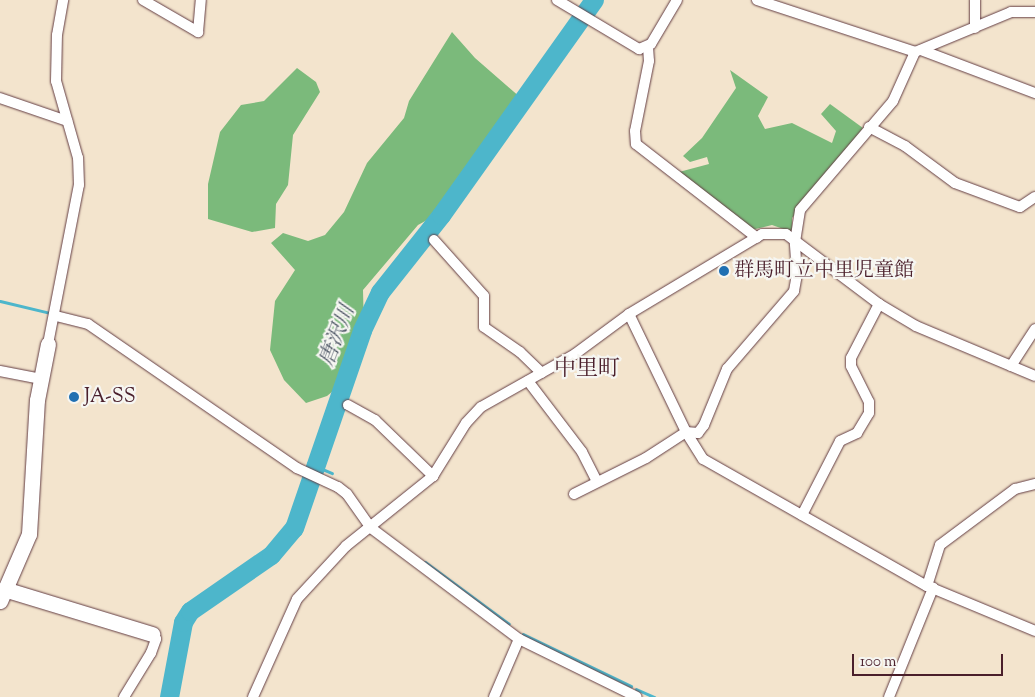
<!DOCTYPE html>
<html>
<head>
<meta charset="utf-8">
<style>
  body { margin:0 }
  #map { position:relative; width:1035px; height:697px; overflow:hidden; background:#f3e4cd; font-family:"Sorts Mill Goudy","Noto Serif JP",serif }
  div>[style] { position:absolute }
  .forest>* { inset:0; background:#7bba7b }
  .stream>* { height:3px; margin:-1.5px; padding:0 1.5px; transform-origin:1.5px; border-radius:1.5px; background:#4db6cb }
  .river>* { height:19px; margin:-9.5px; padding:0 9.5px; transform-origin:9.5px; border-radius:9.5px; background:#4db6cb }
  .roads { filter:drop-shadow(0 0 1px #633d43) drop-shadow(0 0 1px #633d43) }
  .street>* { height:10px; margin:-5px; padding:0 5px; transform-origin:5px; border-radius:5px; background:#fff }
  .secondary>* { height:15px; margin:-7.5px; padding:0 7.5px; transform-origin:7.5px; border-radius:7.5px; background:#fff }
  .dots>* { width:14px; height:14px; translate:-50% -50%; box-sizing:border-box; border:2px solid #f6f6f2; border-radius:50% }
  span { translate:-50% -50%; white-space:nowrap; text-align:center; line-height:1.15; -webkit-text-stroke:4.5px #f6f6f2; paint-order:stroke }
  .poi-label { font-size:20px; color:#4a1f2b }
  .left { translate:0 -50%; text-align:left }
  .water-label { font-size:21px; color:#4b5463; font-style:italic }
  .quarter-label { font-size:22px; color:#4a1f2b }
  .scale { position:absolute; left:852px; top:654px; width:151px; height:22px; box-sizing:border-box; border:2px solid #4a1f2b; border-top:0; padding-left:6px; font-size:15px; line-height:18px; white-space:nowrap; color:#4a1f2b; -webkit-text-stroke:4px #f6f6f2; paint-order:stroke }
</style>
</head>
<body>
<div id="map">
  <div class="forest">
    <div style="clip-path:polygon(452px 32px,475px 58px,521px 98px,447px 209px,418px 225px,363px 290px,364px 331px,345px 381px,327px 396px,306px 403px,284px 380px,270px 350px,275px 301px,295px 270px,271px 243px,283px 233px,308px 241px,325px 235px,344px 212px,367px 163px,404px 118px,409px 101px)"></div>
    <div style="clip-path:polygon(297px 68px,316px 82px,320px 92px,293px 135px,288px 185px,276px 204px,275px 228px,252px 232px,208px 219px,208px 184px,220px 132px,241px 105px,264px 101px)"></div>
    <div style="clip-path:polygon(730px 70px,768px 97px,758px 116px,765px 129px,792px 123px,832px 143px,836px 131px,821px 114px,830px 104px,863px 128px,792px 218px,792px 232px,772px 225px,751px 230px,679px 172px,709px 164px,707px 157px,690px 162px,683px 156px,702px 138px,736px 88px)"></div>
  </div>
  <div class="stream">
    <div style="left:0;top:301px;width:51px;rotate:13.5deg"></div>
    <div style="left:308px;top:463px;width:26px;rotate:23deg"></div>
    <div style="left:425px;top:562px;width:104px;rotate:36.4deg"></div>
    <div style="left:523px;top:634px;width:120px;rotate:25.7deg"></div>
    <div style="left:636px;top:689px;width:20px;rotate:24deg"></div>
  </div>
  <div class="river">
    <div style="left:169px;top:697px;width:76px;rotate:-79.4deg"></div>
    <div style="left:183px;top:622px;width:13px;rotate:-58deg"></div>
    <div style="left:190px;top:611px;width:98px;rotate:-34.7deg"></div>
    <div style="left:271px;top:555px;width:35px;rotate:-50deg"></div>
    <div style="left:294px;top:528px;width:209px;rotate:-71deg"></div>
    <div style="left:362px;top:330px;width:42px;rotate:-64.7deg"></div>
    <div style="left:380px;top:292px;width:98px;rotate:-51.6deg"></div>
    <div style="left:441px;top:215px;width:264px;rotate:-54.6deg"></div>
  </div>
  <div class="roads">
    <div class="street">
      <div style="left:143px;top:0;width:64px;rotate:30.2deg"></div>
      <div style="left:198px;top:32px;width:32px;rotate:-85deg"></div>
      <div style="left:557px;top:0;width:96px;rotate:30.9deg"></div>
      <div style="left:639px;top:49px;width:13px;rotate:-23deg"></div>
      <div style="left:651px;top:44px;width:51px;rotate:-59.4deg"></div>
      <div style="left:757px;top:0;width:166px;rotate:18.2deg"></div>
      <div style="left:915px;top:52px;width:104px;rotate:-22.6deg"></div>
      <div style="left:1011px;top:12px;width:24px"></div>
      <div style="left:975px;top:0;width:28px;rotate:90deg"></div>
      <div style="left:648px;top:47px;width:14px;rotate:86deg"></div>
      <div style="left:649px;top:61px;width:71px;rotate:101.3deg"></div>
      <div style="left:635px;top:131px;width:13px;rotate:86deg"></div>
      <div style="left:636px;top:144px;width:153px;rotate:37.8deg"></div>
      <div style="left:921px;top:50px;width:122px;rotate:20.7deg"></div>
      <div style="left:0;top:98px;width:71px;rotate:18.9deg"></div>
      <div style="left:869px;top:127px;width:41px;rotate:27.8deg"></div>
      <div style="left:905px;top:146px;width:62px;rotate:36.5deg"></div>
      <div style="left:955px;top:183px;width:69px;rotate:20.3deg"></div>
      <div style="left:1020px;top:207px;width:18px;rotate:-34deg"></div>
      <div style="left:434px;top:240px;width:75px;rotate:48.2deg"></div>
      <div style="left:484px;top:296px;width:31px;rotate:90deg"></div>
      <div style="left:484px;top:327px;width:44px;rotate:34.8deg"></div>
      <div style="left:520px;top:352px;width:30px;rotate:44deg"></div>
      <div style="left:629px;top:314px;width:131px;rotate:64.2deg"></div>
      <div style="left:686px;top:432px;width:32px;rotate:58deg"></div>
      <div style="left:703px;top:459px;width:257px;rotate:29.6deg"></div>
      <div style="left:927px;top:586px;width:117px;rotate:22.6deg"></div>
      <div style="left:56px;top:316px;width:33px;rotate:14deg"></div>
      <div style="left:88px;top:324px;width:254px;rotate:34.6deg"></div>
      <div style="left:297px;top:468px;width:45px;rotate:24.9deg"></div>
      <div style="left:338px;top:487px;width:11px;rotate:38deg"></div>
      <div style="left:347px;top:494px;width:42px;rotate:54.8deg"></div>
      <div style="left:371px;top:528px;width:185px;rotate:36.9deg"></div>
      <div style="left:519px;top:639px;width:131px;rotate:26.2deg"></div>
      <div style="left:48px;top:344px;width:162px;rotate:-79deg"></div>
      <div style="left:79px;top:185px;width:27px;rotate:-92deg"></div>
      <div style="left:78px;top:158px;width:80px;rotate:-105.9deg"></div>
      <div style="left:56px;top:81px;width:46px;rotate:-88.8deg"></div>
      <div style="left:57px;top:35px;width:36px;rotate:-80deg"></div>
      <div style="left:1011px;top:366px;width:44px;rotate:-57deg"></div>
      <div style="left:0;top:371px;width:42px;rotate:11deg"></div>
      <div style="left:528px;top:381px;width:89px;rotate:52.7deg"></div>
      <div style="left:582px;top:452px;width:33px;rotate:63deg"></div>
      <div style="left:348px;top:405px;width:31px;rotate:29deg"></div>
      <div style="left:375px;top:420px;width:81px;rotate:44deg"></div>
      <div style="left:574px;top:494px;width:80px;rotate:-26.6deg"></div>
      <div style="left:646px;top:458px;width:48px;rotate:-33deg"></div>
      <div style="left:686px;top:432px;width:12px;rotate:5deg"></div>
      <div style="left:698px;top:433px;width:10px;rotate:-53deg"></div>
      <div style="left:704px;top:425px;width:61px;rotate:-67.7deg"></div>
      <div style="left:727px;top:369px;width:103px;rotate:-49.3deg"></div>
      <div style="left:794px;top:291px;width:17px;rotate:-80deg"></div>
      <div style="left:797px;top:274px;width:32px;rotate:-94deg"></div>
      <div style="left:795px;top:242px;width:32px;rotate:-81deg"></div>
      <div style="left:800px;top:210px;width:143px;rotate:-49.5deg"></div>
      <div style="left:893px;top:101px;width:54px;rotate:-65.8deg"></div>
      <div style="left:802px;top:515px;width:83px;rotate:-62.8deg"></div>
      <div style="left:840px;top:441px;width:19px;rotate:-25deg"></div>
      <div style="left:857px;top:433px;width:23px;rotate:-59deg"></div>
      <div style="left:869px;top:413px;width:11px;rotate:-90deg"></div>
      <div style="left:869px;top:402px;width:40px;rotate:-116.6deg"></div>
      <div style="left:851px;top:366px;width:8px;rotate:-90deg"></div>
      <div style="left:851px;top:358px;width:61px;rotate:-62.6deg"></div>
      <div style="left:927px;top:586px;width:43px;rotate:-72.4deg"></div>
      <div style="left:940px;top:545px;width:94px;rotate:-36.7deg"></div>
      <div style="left:1015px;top:489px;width:21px;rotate:-14deg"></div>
      <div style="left:124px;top:697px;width:52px;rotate:-58.5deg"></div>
      <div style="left:151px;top:653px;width:15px;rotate:-70deg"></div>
      <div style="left:156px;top:639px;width:6px;rotate:-129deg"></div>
      <div style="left:253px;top:697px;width:107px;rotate:-65.8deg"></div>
      <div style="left:297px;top:599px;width:72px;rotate:-47.2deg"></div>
      <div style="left:346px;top:546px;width:112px;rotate:-38.8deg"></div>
      <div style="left:433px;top:476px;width:62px;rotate:-58.1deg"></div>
      <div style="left:466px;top:423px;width:22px;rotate:-47deg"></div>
      <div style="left:481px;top:407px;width:108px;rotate:-29.4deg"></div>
      <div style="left:575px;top:354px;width:67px;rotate:-36.5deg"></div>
      <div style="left:629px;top:314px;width:155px;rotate:-31deg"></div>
      <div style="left:762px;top:234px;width:24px"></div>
      <div style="left:786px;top:234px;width:116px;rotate:37deg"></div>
      <div style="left:879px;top:304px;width:43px;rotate:30.7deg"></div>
      <div style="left:916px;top:326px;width:129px;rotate:22.8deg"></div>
      <div style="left:494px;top:697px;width:63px;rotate:-66.7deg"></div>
      <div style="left:889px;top:697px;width:118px;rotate:-68deg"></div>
    </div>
    <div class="secondary">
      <div style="left:4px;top:589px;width:155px;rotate:16.9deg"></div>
      <div style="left:0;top:601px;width:73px;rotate:-66.6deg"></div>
      <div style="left:29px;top:534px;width:134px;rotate:-86.6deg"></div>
      <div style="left:37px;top:400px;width:57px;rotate:-78.9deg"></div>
    </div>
  </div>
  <div class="dots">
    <div style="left:724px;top:271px;background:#1f6fb2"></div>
    <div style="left:74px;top:397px;background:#1f6fb2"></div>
  </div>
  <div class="poi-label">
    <span class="left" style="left:734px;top:271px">群馬町立中里児童館</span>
    <span class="left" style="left:84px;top:397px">JA-SS</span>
  </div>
  <div class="water-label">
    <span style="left:338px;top:336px;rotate:-69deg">唐沢川</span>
  </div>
  <div class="quarter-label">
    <span style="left:587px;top:371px">中里町</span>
  </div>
  <div class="scale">100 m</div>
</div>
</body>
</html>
